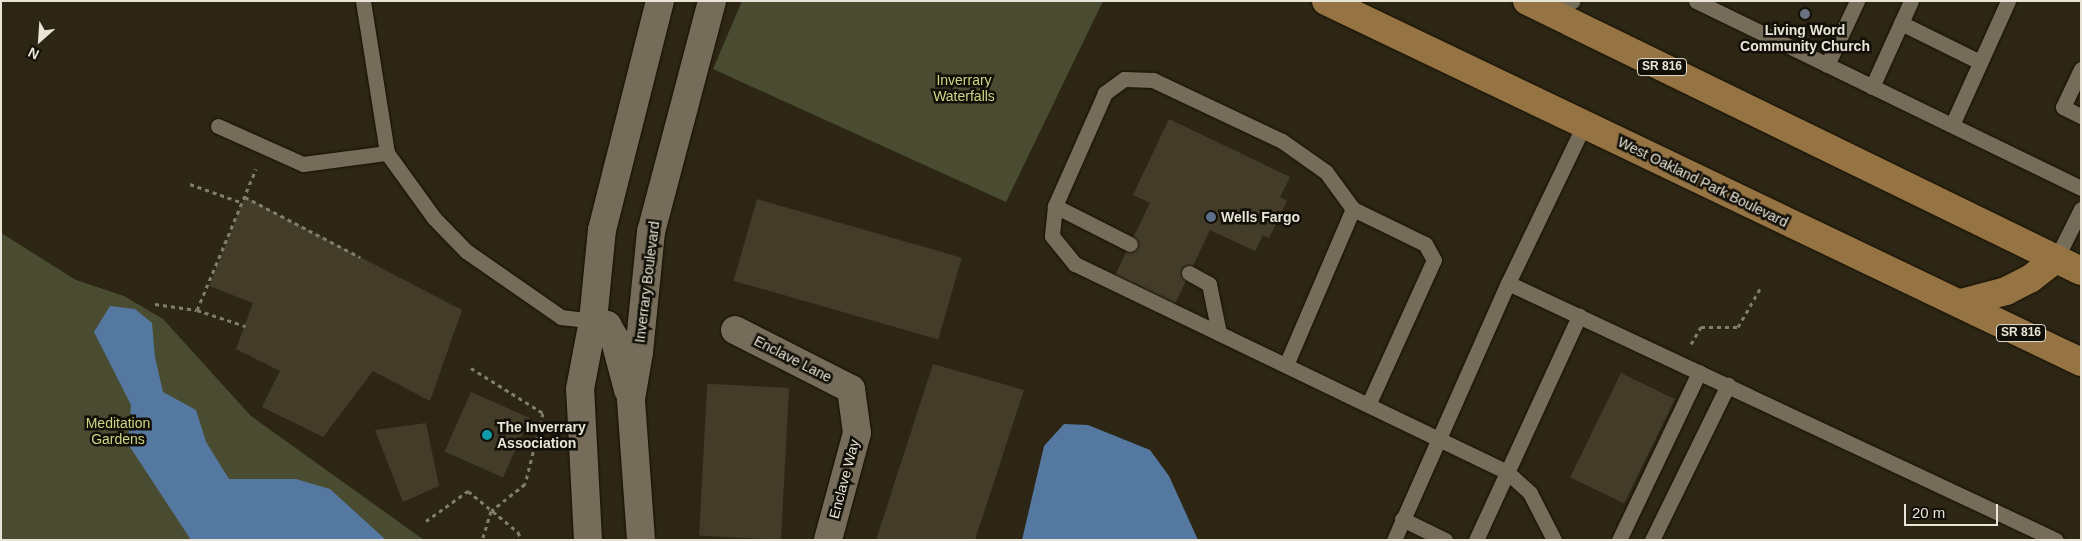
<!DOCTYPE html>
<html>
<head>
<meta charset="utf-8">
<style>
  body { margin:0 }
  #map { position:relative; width:2082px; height:541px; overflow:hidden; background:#2d2614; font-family:Helvetica,sans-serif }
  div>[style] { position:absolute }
  .green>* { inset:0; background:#494c30 }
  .water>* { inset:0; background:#5578a0 }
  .building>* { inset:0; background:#433c29; transform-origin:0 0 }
  .path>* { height:3px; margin-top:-1.5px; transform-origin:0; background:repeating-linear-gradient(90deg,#827c6d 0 4px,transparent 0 8px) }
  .roads { filter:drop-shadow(0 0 1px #150f01) drop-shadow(0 0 1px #150f01) }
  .service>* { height:15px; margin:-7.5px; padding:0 7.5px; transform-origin:7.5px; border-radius:7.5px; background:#756d59 }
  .minor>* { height:28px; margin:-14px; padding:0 14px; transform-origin:14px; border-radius:14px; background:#756d59 }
  .tertiary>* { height:28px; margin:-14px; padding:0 14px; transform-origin:14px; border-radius:14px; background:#756d59 }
  .primary>* { height:28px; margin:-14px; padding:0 14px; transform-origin:14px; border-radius:14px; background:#967343 }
  .dots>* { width:14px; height:14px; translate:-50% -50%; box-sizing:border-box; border:2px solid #120f08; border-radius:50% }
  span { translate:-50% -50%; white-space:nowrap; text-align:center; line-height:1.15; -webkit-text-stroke:5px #120f08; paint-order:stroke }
  .shield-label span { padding:1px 4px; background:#120f08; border:1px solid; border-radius:4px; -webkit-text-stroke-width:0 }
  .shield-label { font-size:12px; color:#e8e4d8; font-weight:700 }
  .poi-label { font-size:14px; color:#e8e4d8; font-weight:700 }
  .left { translate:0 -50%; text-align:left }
  .park-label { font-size:14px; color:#cdd786 }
  .street-label { font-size:14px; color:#e8e4d8 }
  .frame { position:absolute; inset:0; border:2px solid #e8e4d8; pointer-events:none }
  .north { position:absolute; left:15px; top:15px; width:50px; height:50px; -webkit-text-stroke:4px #120f08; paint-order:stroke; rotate:206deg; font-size:14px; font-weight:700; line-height:20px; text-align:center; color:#e8e4d8 }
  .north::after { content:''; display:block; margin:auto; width:18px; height:22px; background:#e8e4d8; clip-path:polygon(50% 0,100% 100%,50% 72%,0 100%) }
  .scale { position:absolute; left:1904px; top:504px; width:94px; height:22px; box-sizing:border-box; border:2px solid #e8e4d8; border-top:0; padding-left:6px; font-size:15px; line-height:18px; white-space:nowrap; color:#e8e4d8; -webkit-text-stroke:4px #120f08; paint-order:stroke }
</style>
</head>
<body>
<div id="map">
  <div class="green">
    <div style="clip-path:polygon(742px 1px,1103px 1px,1006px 202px,713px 69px)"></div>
    <div style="clip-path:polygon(1px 233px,76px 280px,124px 296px,163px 319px,251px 416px,424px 540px,1px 540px)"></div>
  </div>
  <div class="water">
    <div style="clip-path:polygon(110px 306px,135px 309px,152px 323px,155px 357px,163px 392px,196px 410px,206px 442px,229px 479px,296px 479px,330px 489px,386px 540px,191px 540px,128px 444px,131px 405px,94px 332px)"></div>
    <div style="clip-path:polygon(1064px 424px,1088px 425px,1150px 450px,1169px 476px,1198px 540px,1022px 540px,1044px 446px)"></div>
  </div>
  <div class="building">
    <div style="clip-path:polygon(1169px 119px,1290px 177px,1280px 197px,1287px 201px,1269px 238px,1263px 235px,1255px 251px,1210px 230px,1175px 304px,1115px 275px,1150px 203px,1133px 195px)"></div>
    <div style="clip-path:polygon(245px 197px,462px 310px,430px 401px,373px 371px,323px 437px,262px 407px,280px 371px,236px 349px,253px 303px,209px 286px)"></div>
    <div style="left:757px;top:199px;width:213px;height:85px;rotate:16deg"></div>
    <div style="clip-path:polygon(933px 364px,1024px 390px,975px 540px,876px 540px)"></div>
    <div style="left:1621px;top:373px;width:60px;height:116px;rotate:26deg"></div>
    <div style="left:789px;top:388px;width:152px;height:82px;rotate:93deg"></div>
    <div style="left:471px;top:392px;width:64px;height:65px;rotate:24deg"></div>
    <div style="clip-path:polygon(426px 423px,439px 486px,403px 502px,375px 430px)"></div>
  </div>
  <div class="path">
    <div style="left:190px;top:184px;width:56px;rotate:19.7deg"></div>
    <div style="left:245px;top:197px;width:130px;rotate:27.6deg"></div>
    <div style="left:155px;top:304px;width:42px;rotate:8.1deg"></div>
    <div style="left:197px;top:310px;width:51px;rotate:18.4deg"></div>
    <div style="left:197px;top:310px;width:153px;rotate:-67.3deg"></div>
    <div style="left:1691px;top:344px;width:20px;rotate:-60deg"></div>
    <div style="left:1701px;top:327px;width:37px"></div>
    <div style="left:1738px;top:327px;width:46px;rotate:-60.1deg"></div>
    <div style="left:471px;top:368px;width:85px;rotate:32deg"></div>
    <div style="left:543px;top:413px;width:73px;rotate:104.2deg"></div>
    <div style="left:525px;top:484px;width:43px;rotate:141.5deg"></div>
    <div style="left:491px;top:511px;width:30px;rotate:107deg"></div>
    <div style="left:426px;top:521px;width:52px;rotate:-35.5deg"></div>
    <div style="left:468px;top:491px;width:65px;rotate:39.4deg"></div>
    <div style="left:518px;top:532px;width:9px;rotate:69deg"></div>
  </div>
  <div class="roads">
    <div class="service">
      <div style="left:363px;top:1px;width:154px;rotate:81deg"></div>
      <div style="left:387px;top:153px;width:80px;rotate:54.1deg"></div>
      <div style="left:434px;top:218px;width:46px;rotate:45.9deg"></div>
      <div style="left:466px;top:251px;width:116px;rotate:34.8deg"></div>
      <div style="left:561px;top:317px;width:32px;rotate:7deg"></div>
      <div style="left:1696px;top:1px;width:428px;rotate:25.9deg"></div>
      <div style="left:1549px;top:12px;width:26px;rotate:-25deg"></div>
      <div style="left:1901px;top:23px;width:88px;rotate:26.3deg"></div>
      <div style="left:1827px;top:65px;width:71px;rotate:-64.9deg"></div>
      <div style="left:2081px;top:69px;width:42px;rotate:115.3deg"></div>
      <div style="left:2063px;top:107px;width:20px;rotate:27deg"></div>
      <div style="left:1872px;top:87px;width:94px;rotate:-65.6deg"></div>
      <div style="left:1952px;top:125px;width:136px;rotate:-65.7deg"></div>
      <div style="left:218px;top:126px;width:93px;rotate:24.1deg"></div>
      <div style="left:303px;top:164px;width:85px;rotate:-7.5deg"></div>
      <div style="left:1055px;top:206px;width:84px;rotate:26.9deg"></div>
      <div style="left:2056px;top:259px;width:56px;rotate:-63.4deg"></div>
      <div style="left:1189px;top:273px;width:23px;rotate:29deg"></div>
      <div style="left:1209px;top:284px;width:50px;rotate:78.5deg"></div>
      <div style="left:1508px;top:283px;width:605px;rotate:25.13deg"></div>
      <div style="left:1286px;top:365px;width:170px;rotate:-66.8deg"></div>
      <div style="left:1369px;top:403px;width:157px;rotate:-65.6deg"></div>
      <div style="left:1434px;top:260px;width:18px;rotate:-119deg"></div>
      <div style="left:1425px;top:244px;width:80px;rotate:-154.1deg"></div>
      <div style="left:1353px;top:209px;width:46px;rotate:-126.1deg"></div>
      <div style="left:1326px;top:172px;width:54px;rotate:-144.8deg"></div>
      <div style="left:1282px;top:141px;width:143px;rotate:-154.7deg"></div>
      <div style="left:1153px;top:80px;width:29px;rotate:-178deg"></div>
      <div style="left:1124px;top:79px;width:24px;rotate:144deg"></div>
      <div style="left:1105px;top:93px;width:124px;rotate:113.9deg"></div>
      <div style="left:1055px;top:206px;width:30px;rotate:96deg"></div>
      <div style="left:1052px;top:236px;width:36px;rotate:51deg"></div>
      <div style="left:1075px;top:264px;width:479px;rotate:25.7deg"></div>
      <div style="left:1507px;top:472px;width:31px;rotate:42deg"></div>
      <div style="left:1530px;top:493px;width:53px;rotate:62.9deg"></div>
      <div style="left:1402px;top:519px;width:48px;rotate:26deg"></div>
      <div style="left:1394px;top:540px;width:281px;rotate:-66.1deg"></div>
      <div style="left:1508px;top:283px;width:175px;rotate:-64.3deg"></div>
      <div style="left:1476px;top:540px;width:247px;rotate:-65.3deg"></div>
      <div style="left:1619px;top:540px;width:186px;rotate:-64.5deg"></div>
      <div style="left:1652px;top:540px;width:173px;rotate:-63.9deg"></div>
    </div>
    <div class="minor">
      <div style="left:735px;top:330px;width:130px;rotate:27deg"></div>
      <div style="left:851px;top:389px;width:44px;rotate:82.2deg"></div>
      <div style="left:857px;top:433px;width:111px;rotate:105.2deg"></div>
    </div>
    <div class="tertiary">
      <div style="left:593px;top:321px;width:15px;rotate:16deg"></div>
      <div style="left:607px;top:325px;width:14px;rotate:60deg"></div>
      <div style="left:614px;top:337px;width:55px;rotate:75.2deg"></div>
      <div style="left:588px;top:540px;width:151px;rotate:-93deg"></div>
      <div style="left:580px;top:389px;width:69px;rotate:-79.2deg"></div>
      <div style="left:593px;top:321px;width:91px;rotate:-84.4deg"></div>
      <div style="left:602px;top:230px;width:236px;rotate:-75.8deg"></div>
      <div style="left:641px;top:540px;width:141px;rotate:-94.1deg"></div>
      <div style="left:631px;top:399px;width:48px;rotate:-80.3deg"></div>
      <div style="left:639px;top:352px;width:121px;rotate:-84.3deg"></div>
      <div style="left:651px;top:232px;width:239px;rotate:-75.2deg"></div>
    </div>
    <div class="primary">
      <div style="left:1326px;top:1px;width:837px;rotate:25.55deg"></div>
      <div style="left:1527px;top:1px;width:616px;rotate:25.98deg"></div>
      <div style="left:1961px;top:303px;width:47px;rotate:-14.9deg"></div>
      <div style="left:2006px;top:291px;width:27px;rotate:-27deg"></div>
      <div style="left:2030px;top:279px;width:33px;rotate:-38deg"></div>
    </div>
  </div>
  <div class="dots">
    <div style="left:1805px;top:14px;background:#6b7280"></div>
    <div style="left:1211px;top:217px;background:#5c6f8a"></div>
    <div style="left:487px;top:435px;background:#0f9aa8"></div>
  </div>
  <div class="shield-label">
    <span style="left:1662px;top:67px">SR 816</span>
    <span style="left:2021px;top:333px">SR 816</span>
  </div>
  <div class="poi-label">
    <span style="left:1805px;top:38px">Living Word<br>Community Church</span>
    <span class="left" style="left:1221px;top:217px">Wells Fargo</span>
    <span class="left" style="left:497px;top:435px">The Inverrary<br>Association</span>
  </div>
  <div class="park-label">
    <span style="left:964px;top:88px">Inverrary<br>Waterfalls</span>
    <span style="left:118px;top:431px">Meditation<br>Gardens</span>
  </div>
  <div class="street-label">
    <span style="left:1703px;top:182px;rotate:26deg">West Oakland Park Boulevard</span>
    <span style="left:647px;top:282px;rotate:-83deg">Inverrary Boulevard</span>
    <span style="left:793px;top:359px;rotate:27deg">Enclave Lane</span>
    <span style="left:844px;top:479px;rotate:-75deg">Enclave Way</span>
  </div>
  <div class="frame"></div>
  <div class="north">N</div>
  <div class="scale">20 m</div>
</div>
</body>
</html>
